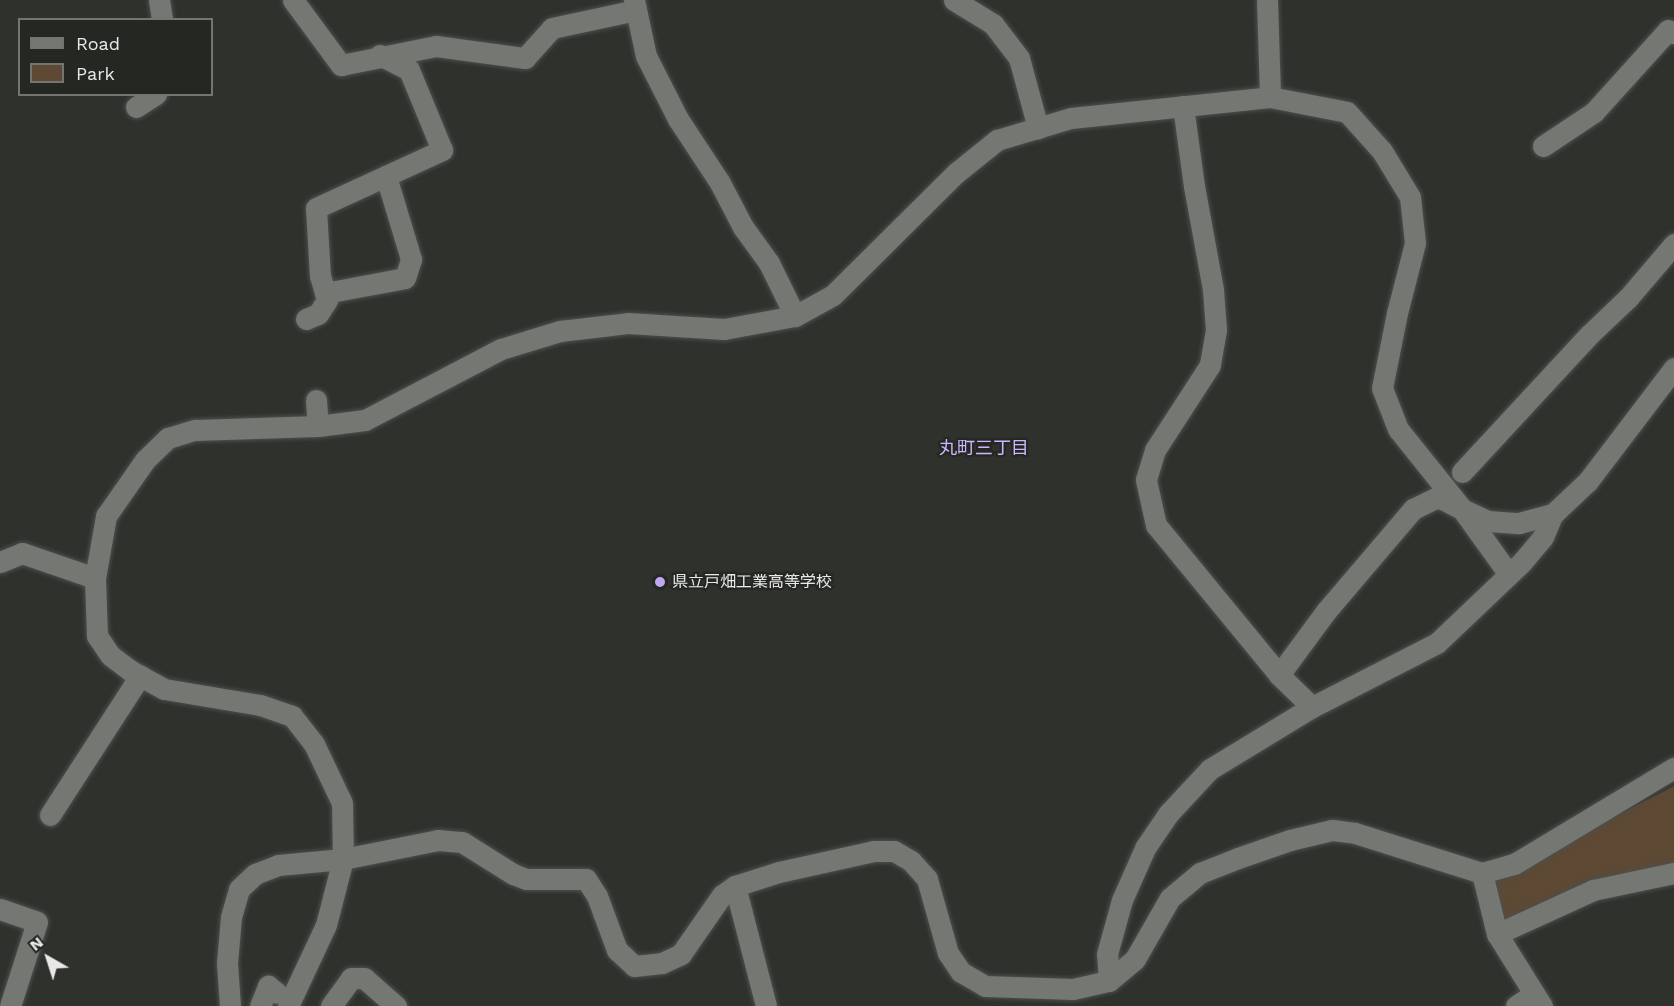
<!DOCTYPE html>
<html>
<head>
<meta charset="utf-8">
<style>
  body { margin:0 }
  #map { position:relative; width:1674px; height:1006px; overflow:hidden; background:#2f312d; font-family:"Work Sans","Noto Sans JP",sans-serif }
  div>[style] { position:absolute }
  .green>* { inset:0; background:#5e4935 }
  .roads { filter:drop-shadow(0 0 2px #4d4f4c) drop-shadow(0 0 2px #4d4f4c) }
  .minor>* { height:21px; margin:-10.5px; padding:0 10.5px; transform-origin:10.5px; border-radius:10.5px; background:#747772 }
  .dots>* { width:16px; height:16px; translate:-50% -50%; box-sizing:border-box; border:3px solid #252723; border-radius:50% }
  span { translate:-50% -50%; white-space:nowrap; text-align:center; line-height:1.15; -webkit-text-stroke:4.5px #252723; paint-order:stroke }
  .poi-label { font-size:16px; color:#e8e9e7 }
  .left { translate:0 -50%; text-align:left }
  .neighbourhood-label { font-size:18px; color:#cdb6fd }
  .legend { position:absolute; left:18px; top:18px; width:195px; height:78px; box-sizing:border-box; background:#252723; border:2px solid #737571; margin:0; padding:8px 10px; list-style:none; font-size:18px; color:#e8e9e7 }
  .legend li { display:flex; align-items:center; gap:12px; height:30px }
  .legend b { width:30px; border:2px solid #737571 }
  .north { position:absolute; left:18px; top:928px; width:60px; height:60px; -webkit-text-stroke:4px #252723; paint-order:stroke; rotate:321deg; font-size:16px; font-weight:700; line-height:24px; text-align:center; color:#e8e9e7 }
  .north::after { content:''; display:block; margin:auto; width:21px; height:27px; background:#e8e9e7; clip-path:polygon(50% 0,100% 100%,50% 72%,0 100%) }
</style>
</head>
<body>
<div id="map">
  <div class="green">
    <div style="clip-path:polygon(1674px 786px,1674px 869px,1503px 920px,1495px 879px)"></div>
  </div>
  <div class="roads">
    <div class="minor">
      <div style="left:159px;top:0;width:20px;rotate:81deg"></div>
      <div style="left:293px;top:0;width:81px;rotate:53.6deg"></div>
      <div style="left:341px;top:65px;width:97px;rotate:-11.3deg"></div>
      <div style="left:436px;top:46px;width:90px;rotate:7.7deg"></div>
      <div style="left:525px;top:58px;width:40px;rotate:-48deg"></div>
      <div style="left:552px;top:28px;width:86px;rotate:-12.1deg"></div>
      <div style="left:634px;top:0;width:57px;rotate:77.9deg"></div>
      <div style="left:646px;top:56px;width:71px;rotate:63.1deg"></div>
      <div style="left:678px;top:119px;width:77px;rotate:56.7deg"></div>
      <div style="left:720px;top:183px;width:50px;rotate:62.4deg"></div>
      <div style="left:743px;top:227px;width:44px;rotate:54.2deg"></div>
      <div style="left:769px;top:263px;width:59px;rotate:63.9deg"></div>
      <div style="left:954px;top:0;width:46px;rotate:31.6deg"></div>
      <div style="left:993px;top:24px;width:43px;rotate:52.6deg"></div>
      <div style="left:1019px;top:58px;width:73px;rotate:74.8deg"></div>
      <div style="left:1267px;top:0;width:97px;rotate:88.2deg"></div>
      <div style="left:1183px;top:106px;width:81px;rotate:82.2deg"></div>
      <div style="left:1194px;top:186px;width:106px;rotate:79.6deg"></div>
      <div style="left:1213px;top:290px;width:40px;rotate:85.7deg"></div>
      <div style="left:1216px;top:330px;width:36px;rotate:100deg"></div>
      <div style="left:1210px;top:365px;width:101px;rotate:122.9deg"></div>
      <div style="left:1155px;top:450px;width:31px;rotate:107deg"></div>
      <div style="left:1146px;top:480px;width:46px;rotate:77.5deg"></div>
      <div style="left:1156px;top:525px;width:194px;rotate:50.6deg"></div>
      <div style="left:1279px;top:675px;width:46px;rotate:44.1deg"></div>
      <div style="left:136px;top:107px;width:24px;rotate:-33deg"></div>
      <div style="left:1543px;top:146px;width:61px;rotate:-33.7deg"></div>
      <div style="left:1594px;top:112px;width:110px;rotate:-47.9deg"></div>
      <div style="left:1668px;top:30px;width:7px;rotate:27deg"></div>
      <div style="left:325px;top:293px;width:81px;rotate:-10.6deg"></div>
      <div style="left:405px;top:278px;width:20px;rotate:-72deg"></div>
      <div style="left:411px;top:259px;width:87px;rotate:-106.8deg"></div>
      <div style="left:306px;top:319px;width:13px;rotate:-23deg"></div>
      <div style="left:318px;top:314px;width:17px;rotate:-57deg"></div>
      <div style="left:327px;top:300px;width:25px;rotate:-106deg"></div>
      <div style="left:320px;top:276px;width:68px;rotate:-93.4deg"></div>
      <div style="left:316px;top:208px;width:139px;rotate:-24.7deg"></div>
      <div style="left:442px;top:150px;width:87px;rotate:-112.4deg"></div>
      <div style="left:409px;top:70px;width:33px;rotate:-153deg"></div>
      <div style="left:316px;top:400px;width:26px;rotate:86deg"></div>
      <div style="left:1462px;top:472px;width:188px;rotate:-47.2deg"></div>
      <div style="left:1590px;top:334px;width:52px;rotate:-43.5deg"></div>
      <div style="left:1628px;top:298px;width:71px;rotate:-49.6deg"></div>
      <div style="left:0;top:562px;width:24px;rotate:-22deg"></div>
      <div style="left:22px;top:553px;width:77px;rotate:18.9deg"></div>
      <div style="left:1279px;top:675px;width:81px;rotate:-53.6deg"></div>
      <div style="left:1327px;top:610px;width:133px;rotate:-49.6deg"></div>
      <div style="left:1413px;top:509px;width:28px;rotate:-26deg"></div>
      <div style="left:1438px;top:497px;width:27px;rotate:27deg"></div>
      <div style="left:1462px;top:509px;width:79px;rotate:54.3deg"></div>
      <div style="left:50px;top:815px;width:166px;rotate:-57.1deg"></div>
      <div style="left:1482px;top:873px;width:63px;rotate:76.2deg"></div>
      <div style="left:1497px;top:934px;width:85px;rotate:58deg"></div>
      <div style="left:735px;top:886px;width:124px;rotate:75.5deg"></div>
      <div style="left:0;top:909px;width:39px;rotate:19deg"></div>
      <div style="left:37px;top:922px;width:88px;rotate:107.8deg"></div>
      <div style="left:1497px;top:934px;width:106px;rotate:-24.6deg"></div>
      <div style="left:1593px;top:890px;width:83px;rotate:-11.9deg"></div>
      <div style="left:1109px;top:981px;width:27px;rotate:-94deg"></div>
      <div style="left:1107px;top:954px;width:56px;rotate:-74.5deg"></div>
      <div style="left:1122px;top:900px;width:57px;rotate:-66.1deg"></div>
      <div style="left:1145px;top:848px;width:41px;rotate:-55.9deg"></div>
      <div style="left:1168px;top:814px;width:62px;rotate:-47deg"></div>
      <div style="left:1210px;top:769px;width:119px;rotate:-31.3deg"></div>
      <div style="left:1312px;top:707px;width:140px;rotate:-27.1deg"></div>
      <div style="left:1437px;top:643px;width:117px;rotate:-43.6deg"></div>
      <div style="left:1522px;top:562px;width:33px;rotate:-50deg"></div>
      <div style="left:1543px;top:537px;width:25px;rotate:-67deg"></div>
      <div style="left:230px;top:1006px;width:43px;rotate:-94deg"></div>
      <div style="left:227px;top:963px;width:46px;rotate:-85deg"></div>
      <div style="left:231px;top:917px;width:29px;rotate:-74deg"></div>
      <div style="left:239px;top:889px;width:22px;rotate:-43deg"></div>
      <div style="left:255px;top:874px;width:25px;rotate:-21deg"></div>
      <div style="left:278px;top:865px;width:65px;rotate:-5.3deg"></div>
      <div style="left:343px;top:859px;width:97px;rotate:-11.3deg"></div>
      <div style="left:438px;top:840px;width:24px;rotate:5deg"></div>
      <div style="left:462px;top:842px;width:60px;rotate:32.1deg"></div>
      <div style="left:513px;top:874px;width:14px;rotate:21deg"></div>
      <div style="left:526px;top:879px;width:60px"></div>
      <div style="left:586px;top:879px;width:20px;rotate:57deg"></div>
      <div style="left:597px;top:896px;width:58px;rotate:69.7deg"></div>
      <div style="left:617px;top:950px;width:23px;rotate:43deg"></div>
      <div style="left:634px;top:966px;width:28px;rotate:-6deg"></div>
      <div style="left:662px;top:963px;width:21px;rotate:-25deg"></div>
      <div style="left:681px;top:954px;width:72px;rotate:-55.2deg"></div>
      <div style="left:722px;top:895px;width:16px;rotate:-35deg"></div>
      <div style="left:735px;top:886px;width:46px;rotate:-17.7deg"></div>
      <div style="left:779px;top:872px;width:97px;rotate:-12.5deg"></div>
      <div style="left:874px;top:851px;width:20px"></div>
      <div style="left:894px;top:851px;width:20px;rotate:30deg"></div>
      <div style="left:911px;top:861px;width:24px;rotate:48deg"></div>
      <div style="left:927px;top:879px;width:77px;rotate:74.2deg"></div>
      <div style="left:948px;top:953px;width:23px;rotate:56deg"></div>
      <div style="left:961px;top:972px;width:28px;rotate:30deg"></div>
      <div style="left:985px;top:986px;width:88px;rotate:2deg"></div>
      <div style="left:1073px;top:989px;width:37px;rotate:-13deg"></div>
      <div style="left:1109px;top:981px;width:34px;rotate:-40deg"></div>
      <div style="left:1135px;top:959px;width:70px;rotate:-60.2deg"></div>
      <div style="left:1170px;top:898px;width:39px;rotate:-40deg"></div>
      <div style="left:1200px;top:873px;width:41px;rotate:-21.5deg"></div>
      <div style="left:1238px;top:858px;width:55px;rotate:-19.1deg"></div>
      <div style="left:1290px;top:840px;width:43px;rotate:-13.4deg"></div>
      <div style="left:1332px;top:830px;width:23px;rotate:7deg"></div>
      <div style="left:1355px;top:833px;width:133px;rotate:17.5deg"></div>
      <div style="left:1482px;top:873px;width:33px;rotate:-16deg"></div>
      <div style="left:1514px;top:864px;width:187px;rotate:-31deg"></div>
      <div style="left:260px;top:1006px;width:22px;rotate:-68deg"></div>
      <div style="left:268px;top:986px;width:11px;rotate:38deg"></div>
      <div style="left:288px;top:1006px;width:89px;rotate:-64.9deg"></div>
      <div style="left:326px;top:925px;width:68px;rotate:-75.6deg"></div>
      <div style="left:343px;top:859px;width:56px;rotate:-91deg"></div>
      <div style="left:342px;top:803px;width:65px;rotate:-115.4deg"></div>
      <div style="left:314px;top:744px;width:36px;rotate:-128deg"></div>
      <div style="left:292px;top:716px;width:34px;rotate:-161deg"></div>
      <div style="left:260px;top:705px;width:97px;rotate:-170.5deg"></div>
      <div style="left:164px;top:689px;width:38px;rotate:-151deg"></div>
      <div style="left:131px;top:671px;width:26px;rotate:-143deg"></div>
      <div style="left:110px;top:655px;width:23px;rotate:-124deg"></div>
      <div style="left:97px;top:636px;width:58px;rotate:-92deg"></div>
      <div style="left:95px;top:578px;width:63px;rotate:-79.9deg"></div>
      <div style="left:106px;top:516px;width:68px;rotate:-55.1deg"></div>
      <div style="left:145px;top:460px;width:32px;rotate:-44deg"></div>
      <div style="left:168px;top:438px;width:28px;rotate:-17deg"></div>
      <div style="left:195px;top:430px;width:123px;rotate:-1.9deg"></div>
      <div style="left:318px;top:426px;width:47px;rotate:-7.3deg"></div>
      <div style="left:365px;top:420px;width:153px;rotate:-27.6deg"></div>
      <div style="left:501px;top:349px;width:62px;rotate:-17deg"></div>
      <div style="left:560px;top:331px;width:68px;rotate:-6.7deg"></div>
      <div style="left:628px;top:323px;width:96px;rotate:3.6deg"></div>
      <div style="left:724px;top:329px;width:72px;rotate:-10.4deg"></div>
      <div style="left:795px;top:316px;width:43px;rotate:-28.9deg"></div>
      <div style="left:833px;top:295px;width:173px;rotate:-44.8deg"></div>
      <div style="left:956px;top:173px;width:53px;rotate:-38.8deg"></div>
      <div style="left:997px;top:140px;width:77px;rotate:-16.6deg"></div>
      <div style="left:1071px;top:118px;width:200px;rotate:-6deg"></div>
      <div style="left:1270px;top:97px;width:78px;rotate:11deg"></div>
      <div style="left:1347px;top:112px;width:52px;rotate:48.1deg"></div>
      <div style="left:1382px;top:151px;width:54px;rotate:58.7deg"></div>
      <div style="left:1410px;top:197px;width:46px;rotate:83.8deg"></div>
      <div style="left:1415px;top:243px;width:72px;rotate:104.4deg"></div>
      <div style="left:1397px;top:313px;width:76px;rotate:101.3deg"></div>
      <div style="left:1382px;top:388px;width:44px;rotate:68.7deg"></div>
      <div style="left:1398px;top:429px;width:102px;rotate:51.3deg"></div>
      <div style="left:1462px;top:509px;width:29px;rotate:25deg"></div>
      <div style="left:1488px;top:521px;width:31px;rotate:4deg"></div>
      <div style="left:1519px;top:523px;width:35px;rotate:-15deg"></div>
      <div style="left:1553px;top:514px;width:48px;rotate:-43.3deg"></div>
      <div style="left:1588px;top:481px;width:142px;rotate:-52.7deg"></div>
      <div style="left:331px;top:1006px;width:34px;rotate:-54deg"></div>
      <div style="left:351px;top:978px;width:13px"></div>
      <div style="left:364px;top:978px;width:43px;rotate:41.2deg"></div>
      <div style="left:1516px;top:1006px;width:22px;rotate:-34deg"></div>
    </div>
  </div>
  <div class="dots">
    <div style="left:660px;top:582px;background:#c1a8f3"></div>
  </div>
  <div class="poi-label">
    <span class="left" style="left:672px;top:582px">県立戸畑工業高等学校</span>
  </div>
  <div class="neighbourhood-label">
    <span style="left:984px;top:448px">丸町三丁目</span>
  </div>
  <ul class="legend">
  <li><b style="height:8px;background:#747772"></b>Road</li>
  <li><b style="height:16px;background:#5e4935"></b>Park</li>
  </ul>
  <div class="north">N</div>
</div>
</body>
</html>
